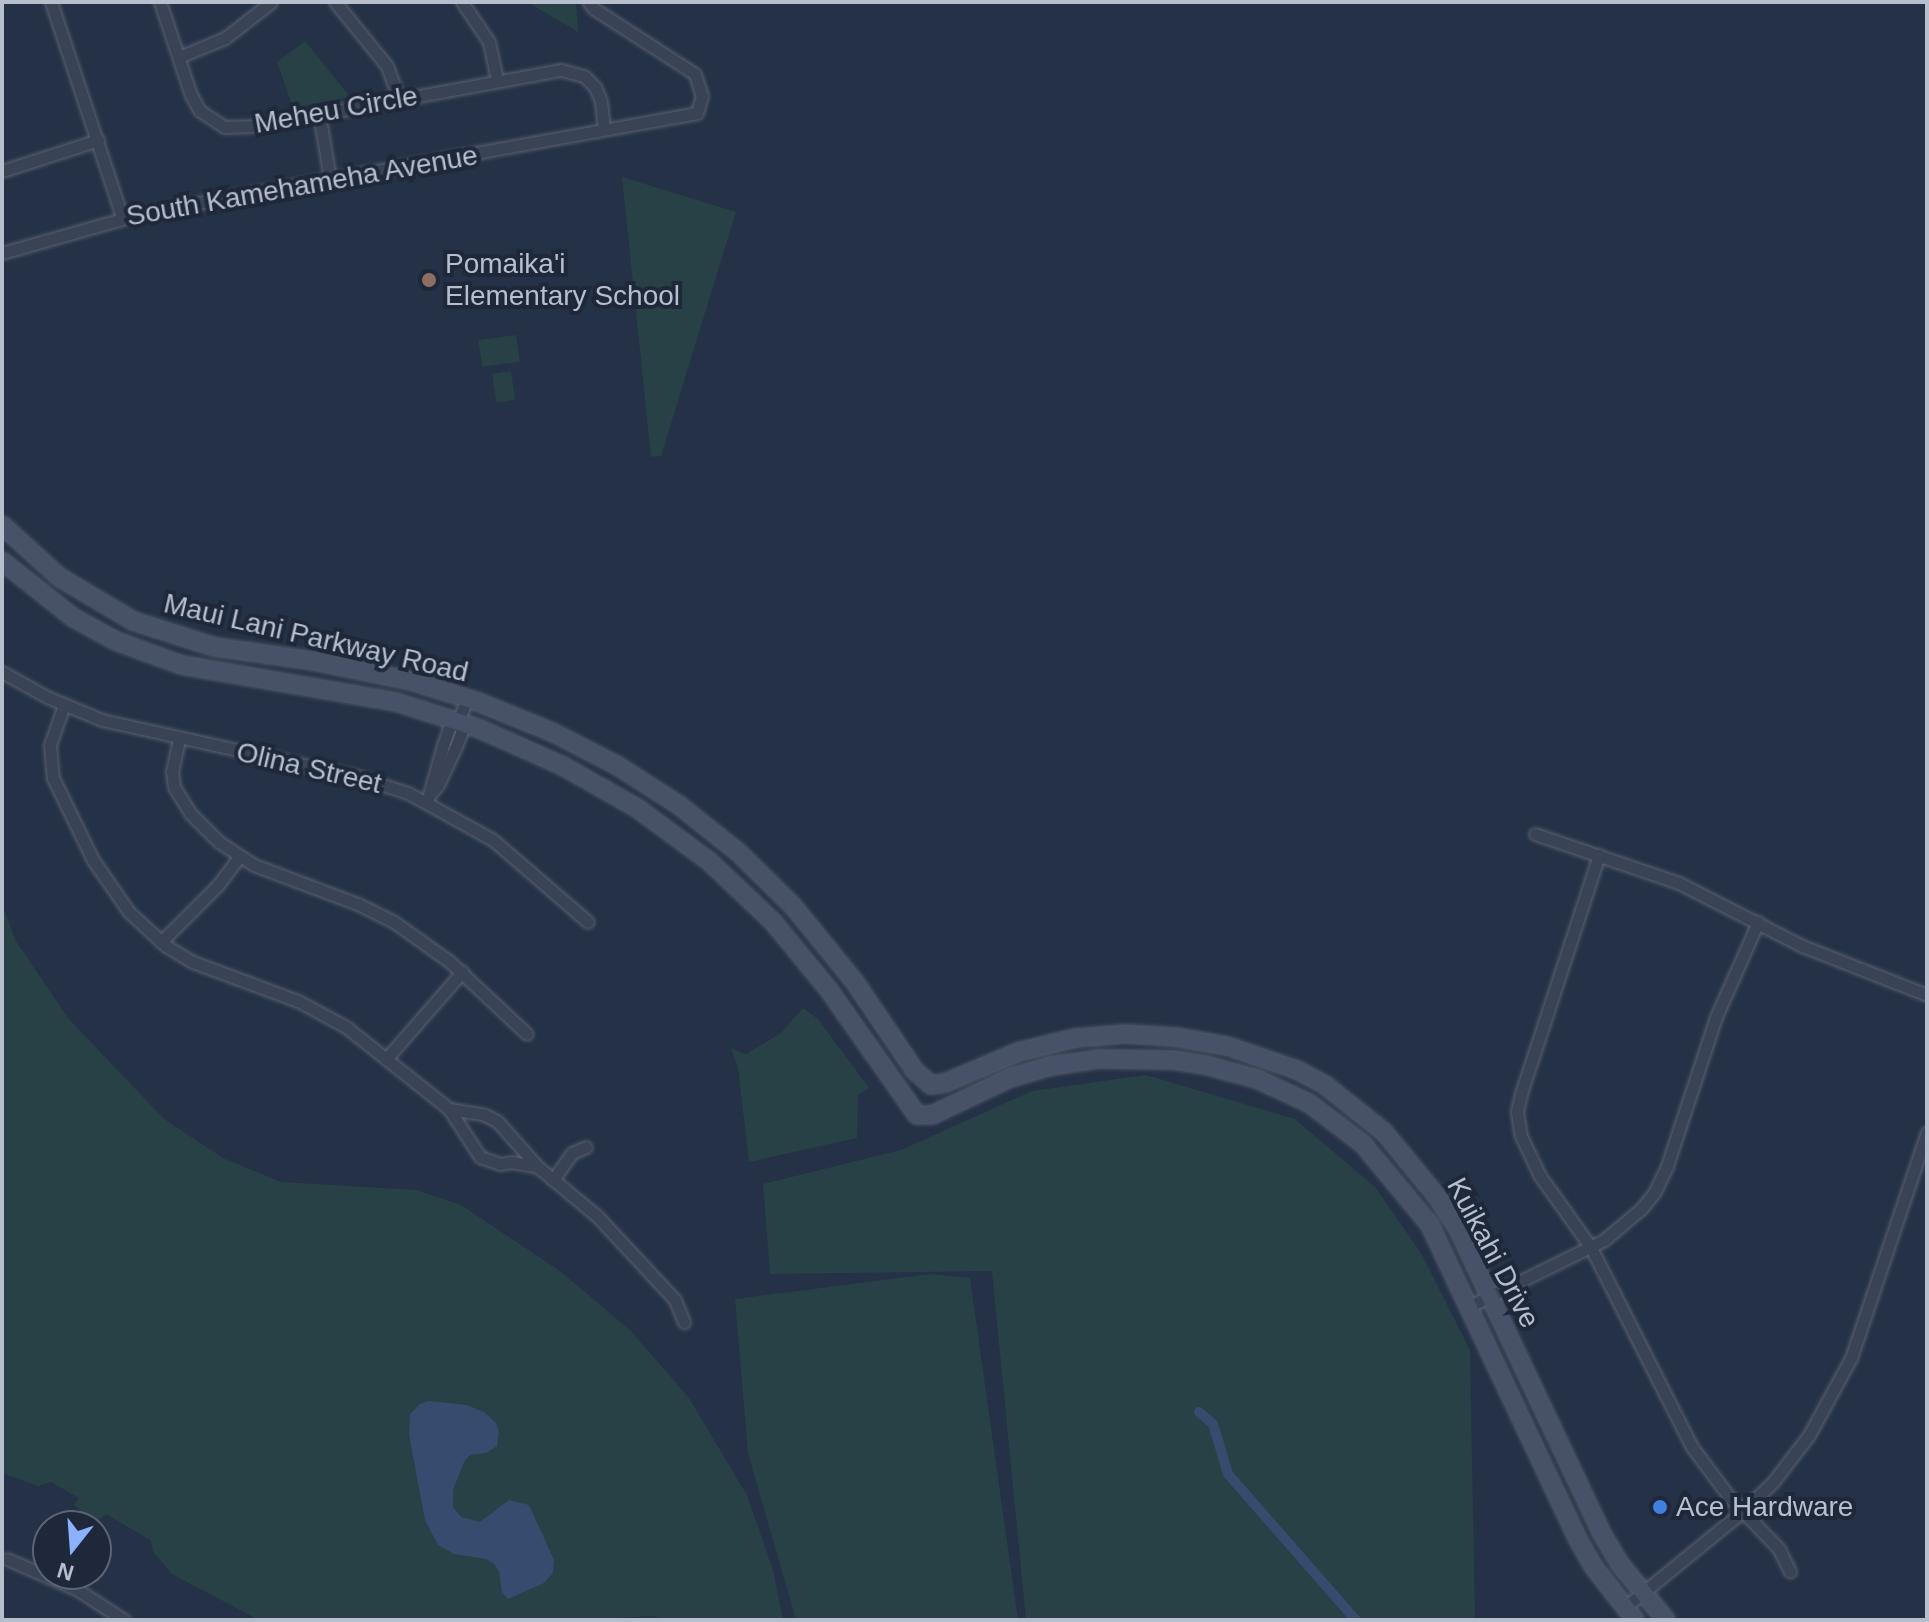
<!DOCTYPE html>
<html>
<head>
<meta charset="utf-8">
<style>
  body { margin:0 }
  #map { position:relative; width:1929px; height:1622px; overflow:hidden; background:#253146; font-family:Arial,sans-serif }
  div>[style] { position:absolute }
  .green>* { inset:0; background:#274146; transform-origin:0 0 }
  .water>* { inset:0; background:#374b6e }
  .canal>* { height:10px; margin:-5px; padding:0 5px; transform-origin:5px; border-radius:5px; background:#374b6e }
  .roads { filter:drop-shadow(0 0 2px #586172) drop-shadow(0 0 2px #586172) }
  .minor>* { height:11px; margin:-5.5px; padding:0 5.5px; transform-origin:5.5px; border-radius:5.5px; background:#3a4355 }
  .secondary>* { height:16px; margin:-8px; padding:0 8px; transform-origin:8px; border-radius:8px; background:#475268 }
  .dots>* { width:22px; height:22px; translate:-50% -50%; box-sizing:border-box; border:4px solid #1e283a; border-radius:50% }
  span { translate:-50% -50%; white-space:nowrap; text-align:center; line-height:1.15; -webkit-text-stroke:8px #1e283a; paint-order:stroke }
  .street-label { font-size:28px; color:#b7bfce }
  .poi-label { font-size:28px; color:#b7bfce }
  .left { translate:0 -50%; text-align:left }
  .frame { position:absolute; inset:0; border:4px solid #b7bfce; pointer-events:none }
  .north { position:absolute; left:32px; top:1510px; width:80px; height:80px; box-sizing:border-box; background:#1e283a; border:2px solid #5b6475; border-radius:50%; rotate:197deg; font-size:22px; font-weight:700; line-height:32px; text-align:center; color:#b7bfce }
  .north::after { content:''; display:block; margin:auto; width:28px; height:36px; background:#8cb1ff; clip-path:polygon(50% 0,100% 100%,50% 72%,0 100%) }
</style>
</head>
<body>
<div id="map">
  <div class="green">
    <div style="clip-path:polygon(528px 2px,576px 2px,578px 32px,529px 3px)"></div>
    <div style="clip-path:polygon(305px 41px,327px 68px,350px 97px,293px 108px,277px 62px)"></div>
    <div style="clip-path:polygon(622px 177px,736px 212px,661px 456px,651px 457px)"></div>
    <div style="left:516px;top:335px;width:27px;height:38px;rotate:82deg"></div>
    <div style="left:511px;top:371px;width:29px;height:19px;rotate:82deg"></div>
    <div style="clip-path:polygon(2px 905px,16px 941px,68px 1018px,164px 1119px,223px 1158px,281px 1182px,416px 1190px,461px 1205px,560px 1271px,631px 1331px,689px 1398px,747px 1495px,773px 1570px,783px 1620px,666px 1620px,653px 1616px,575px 1620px,259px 1620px,172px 1574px,154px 1553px,150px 1540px,106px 1514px,95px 1524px,74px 1505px,79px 1498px,51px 1482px,38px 1486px,2px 1473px)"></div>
    <div style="clip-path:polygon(803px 1008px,818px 1019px,869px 1088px,858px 1095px,857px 1138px,749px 1162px,738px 1068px,731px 1048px,746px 1054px,781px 1033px)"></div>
    <div style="clip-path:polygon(1146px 1075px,1295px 1119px,1375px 1187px,1421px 1253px,1470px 1350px,1475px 1620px,1026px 1620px,992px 1271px,770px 1274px,763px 1184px,901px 1150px,1032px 1091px)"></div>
    <div style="clip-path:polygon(931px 1274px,970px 1278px,1018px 1620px,796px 1620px,748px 1453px,735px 1299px)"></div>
  </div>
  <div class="water">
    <div style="clip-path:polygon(429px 1401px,467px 1405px,484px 1412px,496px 1423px,499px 1432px,497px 1446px,486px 1453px,470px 1455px,464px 1462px,453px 1490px,453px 1507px,461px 1517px,480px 1522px,509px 1500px,529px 1505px,554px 1560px,553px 1573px,544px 1583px,508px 1599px,502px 1592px,499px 1571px,494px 1564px,486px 1559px,454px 1554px,438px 1545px,425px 1520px,409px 1435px,410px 1414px,420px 1404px)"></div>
  </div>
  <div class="canal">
    <div style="left:1199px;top:1412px;width:18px;rotate:41deg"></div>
    <div style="left:1213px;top:1424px;width:52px;rotate:73.3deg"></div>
    <div style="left:1228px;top:1474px;width:194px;rotate:48.8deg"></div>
  </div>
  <div class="roads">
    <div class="minor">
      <div style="left:51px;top:2px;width:226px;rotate:71.7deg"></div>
      <div style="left:160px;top:2px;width:98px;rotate:71.6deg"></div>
      <div style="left:191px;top:95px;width:18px;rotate:61deg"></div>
      <div style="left:200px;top:111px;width:30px;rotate:33deg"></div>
      <div style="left:225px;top:127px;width:30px;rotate:-2deg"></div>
      <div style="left:255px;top:126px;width:311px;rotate:-10.4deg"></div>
      <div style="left:561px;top:70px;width:24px;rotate:15deg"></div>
      <div style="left:584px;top:76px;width:16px;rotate:45deg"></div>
      <div style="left:595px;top:87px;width:15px;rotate:67deg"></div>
      <div style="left:601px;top:101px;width:28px;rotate:84deg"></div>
      <div style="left:335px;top:2px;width:82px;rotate:50.9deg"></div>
      <div style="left:387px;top:66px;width:35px;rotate:70deg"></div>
      <div style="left:462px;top:2px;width:48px;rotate:56deg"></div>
      <div style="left:489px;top:42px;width:40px;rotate:78deg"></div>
      <div style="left:179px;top:57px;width:50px;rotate:-22.4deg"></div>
      <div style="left:225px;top:38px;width:58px;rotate:-38deg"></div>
      <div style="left:319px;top:113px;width:67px;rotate:80.5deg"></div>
      <div style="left:2px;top:171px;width:101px;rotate:-17.9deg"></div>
      <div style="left:2px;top:253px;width:147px;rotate:-15.8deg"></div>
      <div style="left:143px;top:213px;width:563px;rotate:-10.23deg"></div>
      <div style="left:697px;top:113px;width:18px;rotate:-74deg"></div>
      <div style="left:702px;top:96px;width:23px;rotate:-108deg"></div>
      <div style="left:695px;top:74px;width:120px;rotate:-147.2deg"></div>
      <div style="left:594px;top:9px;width:9px;rotate:-126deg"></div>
      <div style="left:2px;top:672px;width:51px;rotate:29.1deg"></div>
      <div style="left:47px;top:697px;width:60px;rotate:22.7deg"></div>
      <div style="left:102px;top:720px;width:259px;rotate:12.5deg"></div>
      <div style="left:355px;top:776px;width:56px;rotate:17.8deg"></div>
      <div style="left:408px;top:793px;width:97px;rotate:28.9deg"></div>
      <div style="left:493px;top:840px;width:125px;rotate:40.8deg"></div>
      <div style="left:64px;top:705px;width:42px;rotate:109.3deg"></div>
      <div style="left:50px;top:745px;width:33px;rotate:85deg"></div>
      <div style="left:53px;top:778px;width:91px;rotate:64deg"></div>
      <div style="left:93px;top:860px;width:63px;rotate:55.3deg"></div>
      <div style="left:129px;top:912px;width:50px;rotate:42.6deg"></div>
      <div style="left:166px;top:946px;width:31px;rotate:31deg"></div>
      <div style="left:193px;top:962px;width:112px;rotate:20.4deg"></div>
      <div style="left:298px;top:1001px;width:55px;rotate:28.4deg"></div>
      <div style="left:346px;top:1027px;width:132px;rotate:38.5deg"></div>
      <div style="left:449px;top:1109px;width:57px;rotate:57.1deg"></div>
      <div style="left:480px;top:1157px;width:21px;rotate:19deg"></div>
      <div style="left:500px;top:1164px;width:11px;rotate:-10deg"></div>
      <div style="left:511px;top:1162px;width:27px;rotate:10deg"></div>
      <div style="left:179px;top:739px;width:33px;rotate:102deg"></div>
      <div style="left:172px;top:771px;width:16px;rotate:83deg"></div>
      <div style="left:174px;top:787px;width:31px;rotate:58deg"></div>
      <div style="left:190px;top:813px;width:41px;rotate:45deg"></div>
      <div style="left:219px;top:842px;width:42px;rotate:33.3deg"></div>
      <div style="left:254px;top:865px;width:111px;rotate:20.6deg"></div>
      <div style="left:358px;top:904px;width:40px;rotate:26.6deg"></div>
      <div style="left:394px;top:922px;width:69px;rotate:35.5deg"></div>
      <div style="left:450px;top:962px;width:105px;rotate:43.1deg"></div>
      <div style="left:430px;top:794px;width:12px;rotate:-48deg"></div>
      <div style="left:438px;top:785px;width:40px;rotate:-65deg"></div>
      <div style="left:455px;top:749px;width:19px;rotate:-69deg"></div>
      <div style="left:462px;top:731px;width:10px;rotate:-114deg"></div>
      <div style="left:427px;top:802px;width:59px;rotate:-74.3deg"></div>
      <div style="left:443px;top:745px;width:20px;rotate:-70deg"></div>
      <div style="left:450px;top:726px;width:9px;rotate:-27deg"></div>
      <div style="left:458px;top:722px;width:26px;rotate:-69deg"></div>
      <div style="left:1535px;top:834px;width:152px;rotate:18.8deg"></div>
      <div style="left:1679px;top:883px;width:138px;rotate:27.1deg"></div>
      <div style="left:1802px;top:946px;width:134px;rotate:21.4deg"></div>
      <div style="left:1599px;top:855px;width:251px;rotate:108.1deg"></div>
      <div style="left:1521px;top:1094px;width:18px;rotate:103deg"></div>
      <div style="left:1517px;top:1112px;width:24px;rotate:81deg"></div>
      <div style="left:1521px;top:1136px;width:44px;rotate:64.6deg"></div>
      <div style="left:1540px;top:1176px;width:86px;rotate:54.5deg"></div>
      <div style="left:1590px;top:1246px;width:225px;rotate:63.1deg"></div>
      <div style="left:1692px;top:1447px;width:64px;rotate:53.3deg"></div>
      <div style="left:1730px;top:1498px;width:71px;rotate:46.1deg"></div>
      <div style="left:1779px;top:1549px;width:25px;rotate:64deg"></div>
      <div style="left:161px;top:942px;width:81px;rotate:-45deg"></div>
      <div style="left:218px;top:885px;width:35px;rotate:-53deg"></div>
      <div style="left:386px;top:1059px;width:116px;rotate:-48.9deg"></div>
      <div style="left:449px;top:1109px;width:36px;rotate:9deg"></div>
      <div style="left:485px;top:1115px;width:13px;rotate:27deg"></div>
      <div style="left:497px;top:1121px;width:62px;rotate:48.3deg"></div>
      <div style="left:538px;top:1167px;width:77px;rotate:39.7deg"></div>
      <div style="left:597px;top:1216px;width:115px;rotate:47.1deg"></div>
      <div style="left:675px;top:1300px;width:24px;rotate:68deg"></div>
      <div style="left:553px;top:1180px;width:33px;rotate:-55deg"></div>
      <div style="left:572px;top:1153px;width:15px;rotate:-23deg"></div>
      <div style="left:1468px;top:1307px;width:152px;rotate:-26.2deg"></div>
      <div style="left:1604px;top:1240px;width:48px;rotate:-40deg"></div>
      <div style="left:1641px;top:1209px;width:21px;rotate:-51deg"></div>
      <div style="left:1654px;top:1193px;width:30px;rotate:-64deg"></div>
      <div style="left:1667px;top:1166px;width:157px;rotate:-71.8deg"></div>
      <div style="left:1716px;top:1017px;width:104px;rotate:-66.1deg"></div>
      <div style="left:7px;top:1559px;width:77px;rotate:23.6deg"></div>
      <div style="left:78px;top:1590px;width:55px;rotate:33.1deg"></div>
      <div style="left:1624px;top:1608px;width:155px;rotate:-39.2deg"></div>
      <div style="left:1744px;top:1510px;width:40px;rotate:-44deg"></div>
      <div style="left:1773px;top:1482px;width:59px;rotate:-52.5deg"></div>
      <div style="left:1809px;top:1435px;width:88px;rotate:-61.4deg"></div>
      <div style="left:1851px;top:1358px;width:238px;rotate:-71.4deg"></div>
    </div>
    <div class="secondary">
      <div style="left:2px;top:525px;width:77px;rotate:42.4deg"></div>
      <div style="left:59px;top:577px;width:86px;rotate:30.7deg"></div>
      <div style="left:133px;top:621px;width:86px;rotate:17.6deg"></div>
      <div style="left:215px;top:647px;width:99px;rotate:8.1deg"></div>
      <div style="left:313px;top:661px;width:100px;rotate:11.5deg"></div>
      <div style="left:411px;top:681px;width:70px;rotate:17.4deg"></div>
      <div style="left:478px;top:702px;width:80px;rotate:22.1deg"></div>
      <div style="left:552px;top:732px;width:74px;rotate:27.3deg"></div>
      <div style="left:618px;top:766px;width:74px;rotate:32.8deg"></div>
      <div style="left:680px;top:806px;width:75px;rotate:38.5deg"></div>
      <div style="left:739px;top:853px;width:74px;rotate:44.5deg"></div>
      <div style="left:792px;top:905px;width:98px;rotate:50.8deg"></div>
      <div style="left:854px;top:981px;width:109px;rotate:55.9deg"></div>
      <div style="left:915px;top:1071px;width:21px;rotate:41deg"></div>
      <div style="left:931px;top:1085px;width:14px;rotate:-8deg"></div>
      <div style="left:945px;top:1083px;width:79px;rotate:-23deg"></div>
      <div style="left:1018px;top:1052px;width:60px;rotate:-13.6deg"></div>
      <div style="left:1076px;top:1038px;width:49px;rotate:-4.7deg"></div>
      <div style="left:1125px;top:1034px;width:50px;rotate:3.4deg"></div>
      <div style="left:1175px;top:1037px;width:53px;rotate:9.8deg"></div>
      <div style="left:1227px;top:1046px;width:74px;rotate:18.9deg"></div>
      <div style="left:1297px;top:1070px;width:32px;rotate:28deg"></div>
      <div style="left:1325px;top:1085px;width:75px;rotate:38.5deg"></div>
      <div style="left:1384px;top:1132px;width:85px;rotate:50.7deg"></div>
      <div style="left:1438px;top:1198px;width:35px;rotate:57deg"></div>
      <div style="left:1457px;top:1227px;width:340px;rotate:64.7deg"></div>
      <div style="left:1602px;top:1534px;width:35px;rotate:59deg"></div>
      <div style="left:1620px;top:1564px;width:72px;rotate:50.6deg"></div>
      <div style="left:2px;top:561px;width:92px;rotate:38.4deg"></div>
      <div style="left:74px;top:618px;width:48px;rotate:28.7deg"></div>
      <div style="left:116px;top:641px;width:70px;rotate:20deg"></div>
      <div style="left:182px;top:665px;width:217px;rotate:9.8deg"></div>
      <div style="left:396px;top:702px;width:88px;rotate:17.8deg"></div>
      <div style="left:480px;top:729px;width:89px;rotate:24deg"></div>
      <div style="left:561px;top:765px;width:87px;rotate:29.5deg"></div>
      <div style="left:637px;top:808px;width:89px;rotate:36.4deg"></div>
      <div style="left:709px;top:861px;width:90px;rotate:43.6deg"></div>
      <div style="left:774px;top:923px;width:87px;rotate:50.6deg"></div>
      <div style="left:829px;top:990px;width:153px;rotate:54.9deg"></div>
      <div style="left:917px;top:1115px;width:15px"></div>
      <div style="left:932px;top:1115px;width:86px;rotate:-25.4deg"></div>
      <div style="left:1010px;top:1078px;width:43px;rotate:-16.3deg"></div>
      <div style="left:1051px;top:1066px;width:49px;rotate:-8.3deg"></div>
      <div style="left:1099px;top:1059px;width:74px;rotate:0.8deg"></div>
      <div style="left:1173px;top:1060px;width:36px;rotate:9deg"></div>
      <div style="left:1209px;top:1066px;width:50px;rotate:15.2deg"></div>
      <div style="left:1257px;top:1079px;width:57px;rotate:24.8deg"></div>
      <div style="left:1309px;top:1103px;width:68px;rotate:37.2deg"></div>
      <div style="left:1363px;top:1144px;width:105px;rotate:50.4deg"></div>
      <div style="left:1430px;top:1225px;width:346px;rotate:64.8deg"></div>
      <div style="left:1577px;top:1538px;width:32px;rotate:60deg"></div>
      <div style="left:1593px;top:1566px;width:68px;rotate:52.1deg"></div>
    </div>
  </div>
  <div class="dots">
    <div style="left:429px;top:280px;background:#8d6e63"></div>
    <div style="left:1660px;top:1507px;background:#3f7fe0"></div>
  </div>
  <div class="street-label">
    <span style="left:336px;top:110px;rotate:-10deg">Meheu Circle</span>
    <span style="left:302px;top:186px;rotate:-10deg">South Kamehameha Avenue</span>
    <span style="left:316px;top:638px;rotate:13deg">Maui Lani Parkway Road</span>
    <span style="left:309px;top:768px;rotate:13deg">Olina Street</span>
    <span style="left:1493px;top:1253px;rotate:62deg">Kuikahi Drive</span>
  </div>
  <div class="poi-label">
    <span class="left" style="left:445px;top:280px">Pomaika'i<br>Elementary School</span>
    <span class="left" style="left:1676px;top:1507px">Ace Hardware</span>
  </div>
  <div class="frame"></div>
  <div class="north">N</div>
</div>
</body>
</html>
